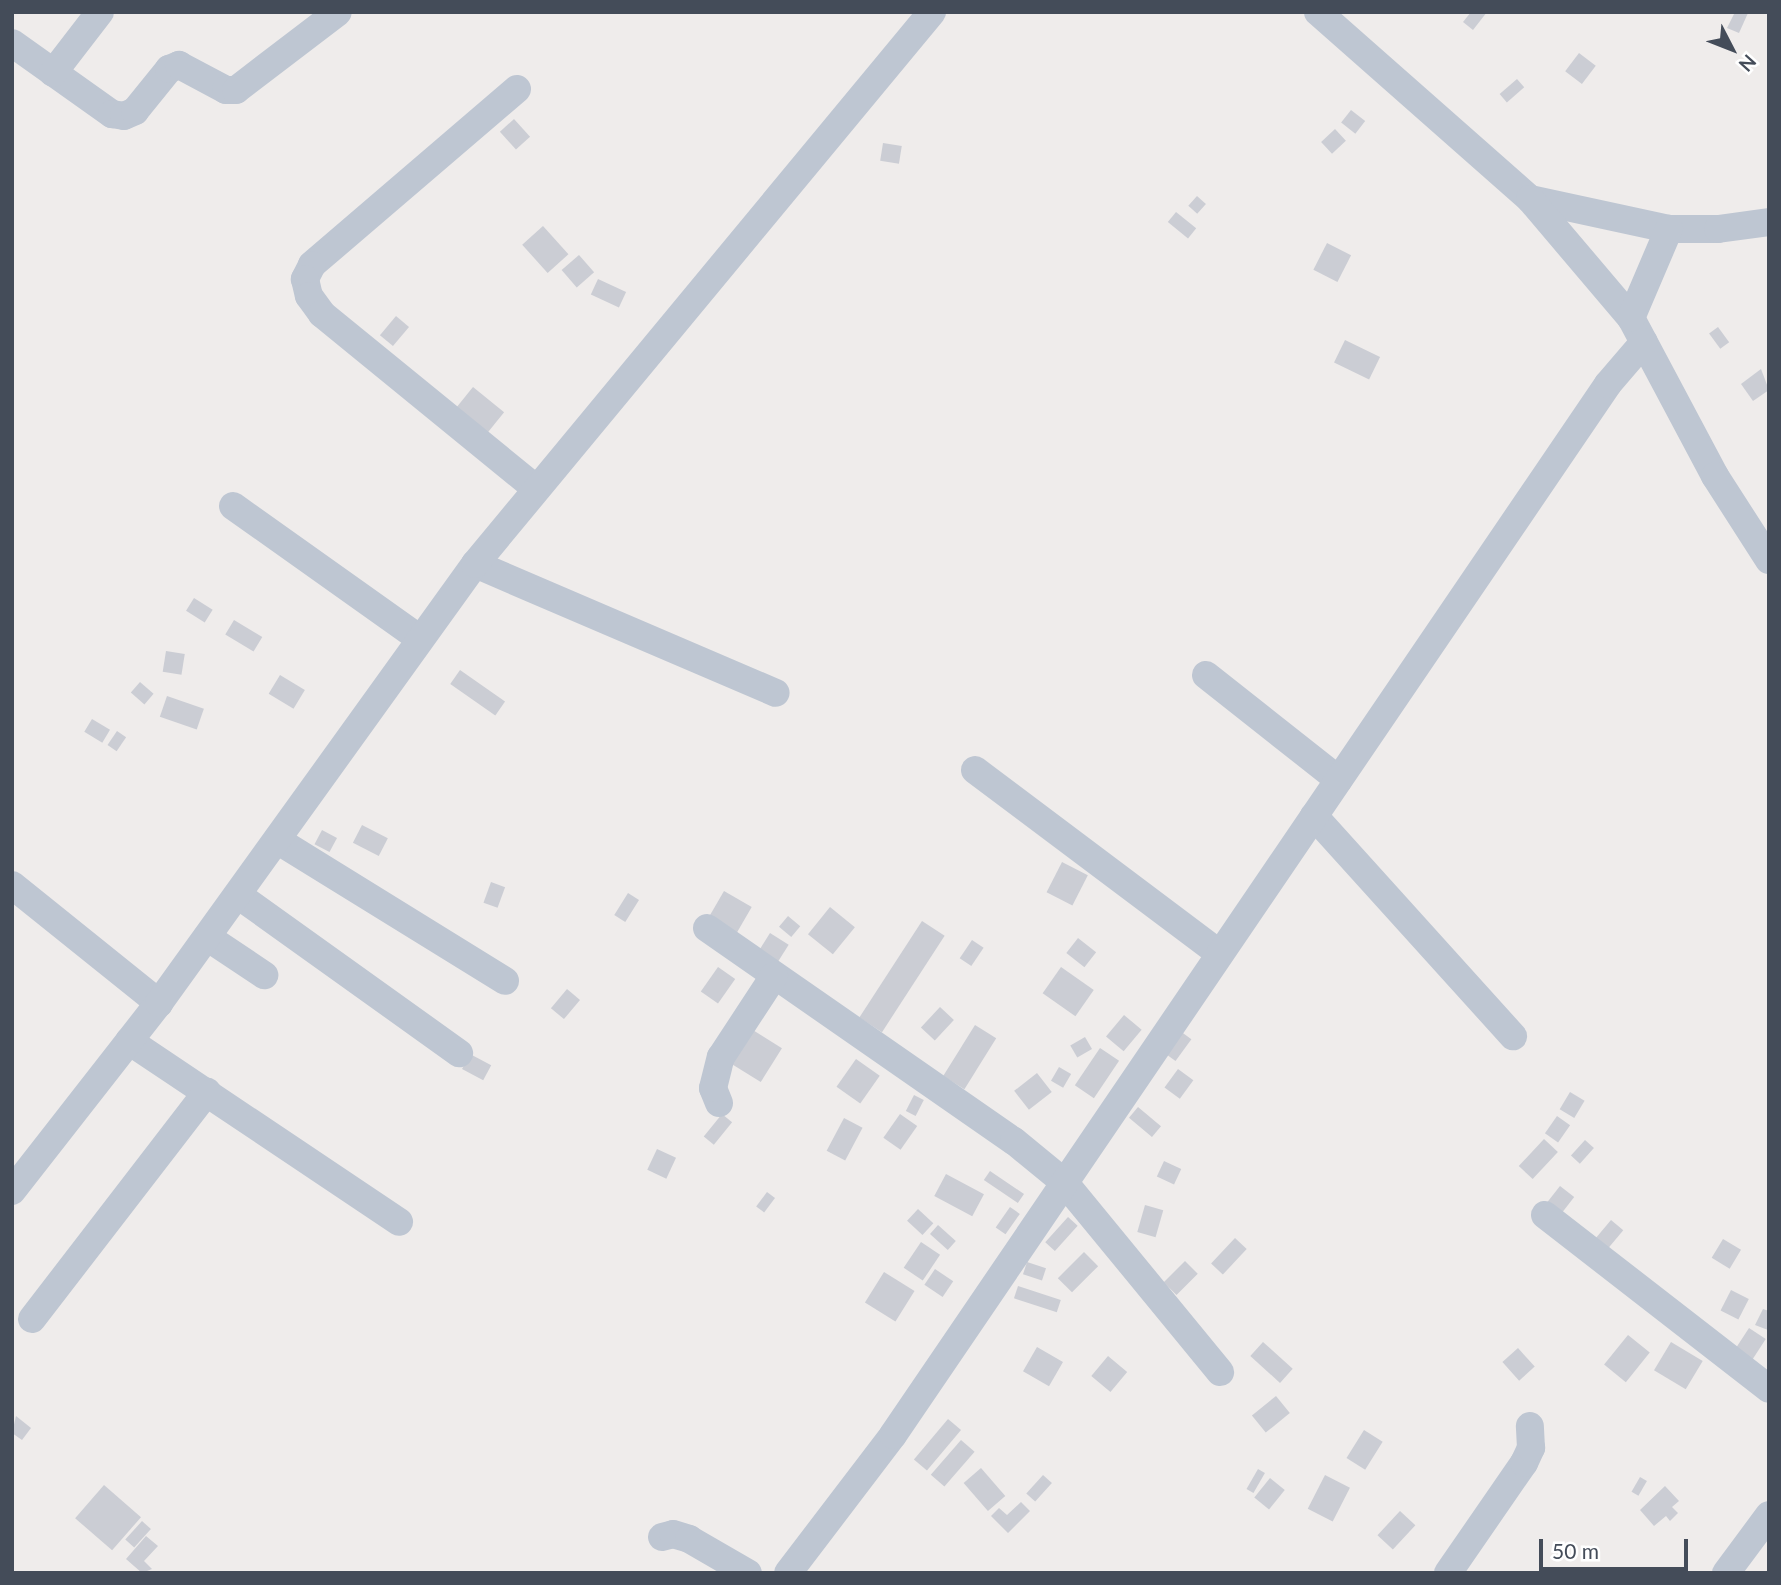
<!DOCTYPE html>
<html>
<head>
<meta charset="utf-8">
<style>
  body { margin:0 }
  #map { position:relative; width:1781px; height:1585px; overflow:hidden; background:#efeceb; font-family:Lato,sans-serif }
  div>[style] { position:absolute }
  .building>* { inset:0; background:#cbcdd4; transform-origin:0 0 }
  .minor>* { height:28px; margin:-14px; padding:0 14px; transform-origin:14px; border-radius:14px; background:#bec6d2 }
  span { translate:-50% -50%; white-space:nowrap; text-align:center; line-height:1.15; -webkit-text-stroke:5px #fff; paint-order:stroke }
  .frame { position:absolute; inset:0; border:14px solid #444c59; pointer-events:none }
  .north { position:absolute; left:1697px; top:14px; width:70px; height:70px; -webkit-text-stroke:5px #fff; paint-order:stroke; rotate:132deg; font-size:19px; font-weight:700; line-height:28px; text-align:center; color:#444c59 }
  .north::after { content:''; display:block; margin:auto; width:24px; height:32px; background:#444c59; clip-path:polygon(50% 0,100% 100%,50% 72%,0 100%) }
  .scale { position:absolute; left:1539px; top:1539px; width:149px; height:32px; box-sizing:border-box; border:4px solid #444c59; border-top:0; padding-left:9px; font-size:21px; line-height:24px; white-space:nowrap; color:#444c59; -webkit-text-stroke:5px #fff; paint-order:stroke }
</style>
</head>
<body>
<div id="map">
  <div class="building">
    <div style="clip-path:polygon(1471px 12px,1487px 12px,1473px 30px,1463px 22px)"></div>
    <div style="clip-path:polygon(1735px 12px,1748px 13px,1739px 33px,1727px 28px)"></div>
    <div style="left:1579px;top:53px;width:21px;height:23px;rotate:37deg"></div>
    <div style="left:1517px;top:79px;width:11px;height:23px;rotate:49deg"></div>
    <div style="left:1351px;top:110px;width:18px;height:16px;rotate:38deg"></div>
    <div style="left:514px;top:119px;width:24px;height:19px;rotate:48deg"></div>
    <div style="left:1335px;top:129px;width:16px;height:19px;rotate:47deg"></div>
    <div style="left:883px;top:143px;width:19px;height:18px;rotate:9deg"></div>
    <div style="left:1197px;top:196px;width:12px;height:13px;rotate:42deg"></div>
    <div style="left:1176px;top:212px;width:26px;height:13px;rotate:39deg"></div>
    <div style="left:543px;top:226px;width:38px;height:28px;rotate:48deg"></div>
    <div style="left:1327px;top:243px;width:27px;height:30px;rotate:27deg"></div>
    <div style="left:579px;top:255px;width:23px;height:23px;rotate:49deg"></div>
    <div style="left:598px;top:279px;width:31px;height:17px;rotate:25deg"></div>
    <div style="left:396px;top:316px;width:17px;height:25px;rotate:40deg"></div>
    <div style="left:1718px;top:327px;width:19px;height:11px;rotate:54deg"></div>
    <div style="left:1345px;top:340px;width:39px;height:25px;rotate:26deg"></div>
    <div style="clip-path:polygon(1761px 369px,1769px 390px,1753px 401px,1741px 384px)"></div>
    <div style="left:473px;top:387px;width:40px;height:26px;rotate:39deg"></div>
    <div style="left:194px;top:598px;width:22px;height:15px;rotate:32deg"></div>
    <div style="left:234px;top:620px;width:33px;height:17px;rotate:31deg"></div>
    <div style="left:166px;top:651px;width:19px;height:21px;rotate:9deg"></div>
    <div style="left:460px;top:670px;width:55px;height:17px;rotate:35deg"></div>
    <div style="left:280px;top:675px;width:29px;height:22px;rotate:31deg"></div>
    <div style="left:140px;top:682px;width:18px;height:14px;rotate:41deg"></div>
    <div style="left:167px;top:696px;width:39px;height:22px;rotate:19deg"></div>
    <div style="left:92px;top:719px;width:21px;height:15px;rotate:31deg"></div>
    <div style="left:117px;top:731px;width:11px;height:17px;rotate:34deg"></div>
    <div style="left:362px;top:825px;width:29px;height:20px;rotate:27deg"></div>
    <div style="left:322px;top:830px;width:17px;height:16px;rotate:28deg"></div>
    <div style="left:1062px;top:862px;width:29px;height:34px;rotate:27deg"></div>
    <div style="left:491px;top:882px;width:15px;height:22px;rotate:20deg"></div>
    <div style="left:724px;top:891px;width:32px;height:33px;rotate:30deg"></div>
    <div style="left:628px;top:893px;width:13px;height:26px;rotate:32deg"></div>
    <div style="left:830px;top:907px;width:32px;height:35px;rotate:39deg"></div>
    <div style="left:788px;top:916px;width:16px;height:14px;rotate:40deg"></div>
    <div style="left:922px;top:921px;width:27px;height:115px;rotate:33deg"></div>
    <div style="left:770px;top:933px;width:22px;height:27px;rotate:32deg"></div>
    <div style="left:1078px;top:938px;width:23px;height:19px;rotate:38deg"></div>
    <div style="left:972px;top:940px;width:14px;height:22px;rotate:34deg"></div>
    <div style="left:718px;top:967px;width:21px;height:30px;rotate:35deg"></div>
    <div style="left:1061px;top:967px;width:40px;height:32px;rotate:35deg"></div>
    <div style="left:567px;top:989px;width:17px;height:25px;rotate:40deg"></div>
    <div style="left:940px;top:1007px;width:19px;height:28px;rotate:43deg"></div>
    <div style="left:1124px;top:1015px;width:23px;height:28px;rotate:40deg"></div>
    <div style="left:975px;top:1025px;width:25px;height:60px;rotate:32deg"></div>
    <div style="left:748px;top:1027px;width:40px;height:40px;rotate:32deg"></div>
    <div style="left:1176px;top:1028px;width:19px;height:27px;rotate:36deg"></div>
    <div style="left:1085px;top:1037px;width:14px;height:17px;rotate:60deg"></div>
    <div style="left:1100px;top:1048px;width:23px;height:45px;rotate:34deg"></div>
    <div style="left:470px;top:1054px;width:24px;height:17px;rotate:28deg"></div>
    <div style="left:856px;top:1059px;width:29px;height:34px;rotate:35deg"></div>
    <div style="left:1059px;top:1067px;width:14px;height:16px;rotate:30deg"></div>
    <div style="left:1178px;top:1069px;width:19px;height:23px;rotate:36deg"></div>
    <div style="left:1037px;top:1073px;width:24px;height:29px;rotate:52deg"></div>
    <div style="left:1570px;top:1092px;width:17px;height:20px;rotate:31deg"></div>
    <div style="left:914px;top:1095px;width:11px;height:18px;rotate:27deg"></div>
    <div style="left:1138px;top:1107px;width:30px;height:14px;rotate:40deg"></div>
    <div style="left:722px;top:1114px;width:13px;height:29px;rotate:39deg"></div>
    <div style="left:900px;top:1114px;width:21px;height:29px;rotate:35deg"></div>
    <div style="left:1557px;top:1116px;width:16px;height:21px;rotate:35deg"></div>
    <div style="left:844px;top:1118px;width:21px;height:37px;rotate:28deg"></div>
    <div style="left:1544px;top:1139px;width:19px;height:37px;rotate:43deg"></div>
    <div style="left:1585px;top:1140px;width:12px;height:21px;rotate:42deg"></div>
    <div style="left:657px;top:1149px;width:21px;height:23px;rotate:25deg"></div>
    <div style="left:1164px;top:1161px;width:19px;height:17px;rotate:25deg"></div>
    <div style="left:990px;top:1171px;width:41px;height:11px;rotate:34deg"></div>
    <div style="left:946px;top:1174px;width:43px;height:25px;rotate:28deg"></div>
    <div style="left:1560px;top:1186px;width:18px;height:29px;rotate:38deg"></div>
    <div style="left:767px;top:1192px;width:10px;height:18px;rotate:37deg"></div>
    <div style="left:1145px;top:1205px;width:19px;height:28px;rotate:16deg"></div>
    <div style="left:1010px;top:1207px;width:12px;height:25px;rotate:35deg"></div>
    <div style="left:918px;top:1209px;width:21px;height:16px;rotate:43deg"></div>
    <div style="left:1068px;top:1217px;width:13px;height:34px;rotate:42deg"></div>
    <div style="left:1611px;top:1220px;width:16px;height:29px;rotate:40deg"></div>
    <div style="left:938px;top:1225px;width:24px;height:12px;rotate:42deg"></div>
    <div style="left:1235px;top:1238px;width:16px;height:35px;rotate:43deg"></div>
    <div style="left:1723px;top:1239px;width:21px;height:22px;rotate:31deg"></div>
    <div style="left:921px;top:1242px;width:23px;height:31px;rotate:34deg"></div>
    <div style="left:1084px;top:1252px;width:20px;height:37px;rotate:45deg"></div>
    <div style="left:1185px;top:1261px;width:18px;height:30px;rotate:45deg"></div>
    <div style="left:1027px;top:1262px;width:20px;height:13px;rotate:18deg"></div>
    <div style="left:935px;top:1269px;width:22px;height:19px;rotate:34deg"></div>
    <div style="left:884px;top:1272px;width:36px;height:36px;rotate:32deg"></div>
    <div style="left:1018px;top:1286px;width:45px;height:13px;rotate:18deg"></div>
    <div style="left:1731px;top:1290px;width:20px;height:23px;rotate:27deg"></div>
    <div style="clip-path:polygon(1763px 1309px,1769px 1311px,1768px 1330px,1755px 1325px)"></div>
    <div style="left:1749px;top:1328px;width:20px;height:26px;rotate:33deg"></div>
    <div style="left:1628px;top:1335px;width:28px;height:38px;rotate:39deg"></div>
    <div style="left:1263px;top:1342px;width:40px;height:19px;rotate:42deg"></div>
    <div style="left:1671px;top:1342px;width:37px;height:33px;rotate:31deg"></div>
    <div style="left:1037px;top:1347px;width:30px;height:28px;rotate:30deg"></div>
    <div style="left:1518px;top:1348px;width:25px;height:21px;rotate:48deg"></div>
    <div style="left:1108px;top:1356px;width:25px;height:26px;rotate:40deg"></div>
    <div style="left:1276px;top:1396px;width:22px;height:31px;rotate:51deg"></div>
    <div style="clip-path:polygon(16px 1416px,31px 1428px,22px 1440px,12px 1433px)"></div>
    <div style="left:948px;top:1419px;width:17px;height:53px;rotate:40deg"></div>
    <div style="left:1364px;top:1430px;width:22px;height:33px;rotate:32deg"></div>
    <div style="left:961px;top:1440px;width:18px;height:46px;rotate:41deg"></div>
    <div style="left:981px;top:1468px;width:37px;height:23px;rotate:49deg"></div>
    <div style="left:1258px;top:1469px;width:8px;height:23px;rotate:30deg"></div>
    <div style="left:1043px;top:1475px;width:12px;height:25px;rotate:42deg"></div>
    <div style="left:1325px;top:1475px;width:28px;height:38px;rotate:27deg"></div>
    <div style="left:1640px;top:1477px;width:8px;height:17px;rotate:30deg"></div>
    <div style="left:1270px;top:1478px;width:19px;height:25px;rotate:39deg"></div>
    <div style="left:104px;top:1485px;width:49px;height:44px;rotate:41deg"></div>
    <div style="clip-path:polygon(1665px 1486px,1679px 1501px,1672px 1507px,1678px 1513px,1670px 1521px,1666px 1516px,1654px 1526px,1640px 1510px)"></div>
    <div style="clip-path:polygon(1021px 1502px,1030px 1511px,1008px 1533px,991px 1516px,999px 1508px,1007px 1515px)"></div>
    <div style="left:1400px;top:1511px;width:21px;height:33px;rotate:43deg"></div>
    <div style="left:142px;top:1521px;width:12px;height:25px;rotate:42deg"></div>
    <div style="clip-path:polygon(146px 1536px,158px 1546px,144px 1561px,152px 1569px,142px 1573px,126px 1559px)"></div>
  </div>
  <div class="minor">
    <div style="left:1318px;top:12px;width:283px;rotate:41.4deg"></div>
    <div style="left:1530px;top:199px;width:142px;rotate:12.2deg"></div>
    <div style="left:1669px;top:229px;width:49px"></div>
    <div style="left:1718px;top:229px;width:51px;rotate:-7.8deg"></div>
    <div style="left:12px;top:43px;width:123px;rotate:35.4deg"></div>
    <div style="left:112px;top:114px;width:12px;rotate:9deg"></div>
    <div style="left:124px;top:116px;width:12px;rotate:-24deg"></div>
    <div style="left:135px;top:111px;width:54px;rotate:-51deg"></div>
    <div style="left:169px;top:69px;width:11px;rotate:-22deg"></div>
    <div style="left:179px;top:65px;width:53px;rotate:28deg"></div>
    <div style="left:226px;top:90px;width:10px"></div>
    <div style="left:236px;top:90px;width:128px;rotate:-37.4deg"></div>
    <div style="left:53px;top:73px;width:77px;rotate:-52.4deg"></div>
    <div style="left:517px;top:89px;width:270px;rotate:139.4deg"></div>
    <div style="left:312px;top:265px;width:16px;rotate:117deg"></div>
    <div style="left:305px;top:279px;width:17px;rotate:77deg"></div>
    <div style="left:309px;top:296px;width:22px;rotate:54deg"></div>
    <div style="left:322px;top:314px;width:275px;rotate:39.2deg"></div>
    <div style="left:1530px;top:199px;width:156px;rotate:49.7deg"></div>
    <div style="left:1631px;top:318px;width:179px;rotate:62deg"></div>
    <div style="left:1715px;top:476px;width:100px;rotate:57.3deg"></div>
    <div style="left:1631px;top:318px;width:97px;rotate:-66.9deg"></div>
    <div style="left:233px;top:506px;width:229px;rotate:35.4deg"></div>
    <div style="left:475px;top:564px;width:327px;rotate:23.2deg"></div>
    <div style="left:1206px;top:675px;width:169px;rotate:38.3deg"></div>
    <div style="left:975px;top:770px;width:305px;rotate:36.9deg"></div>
    <div style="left:1314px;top:816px;width:297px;rotate:47.9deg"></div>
    <div style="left:277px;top:840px;width:268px;rotate:31.7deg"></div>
    <div style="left:12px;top:885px;width:189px;rotate:38.8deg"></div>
    <div style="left:238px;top:895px;width:272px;rotate:35.6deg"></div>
    <div style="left:707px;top:928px;width:374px;rotate:34.8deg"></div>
    <div style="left:1014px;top:1141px;width:65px;rotate:39.4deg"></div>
    <div style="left:1064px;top:1182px;width:246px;rotate:50.6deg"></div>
    <div style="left:207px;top:937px;width:69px;rotate:33.7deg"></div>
    <div style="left:129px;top:1041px;width:325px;rotate:33.8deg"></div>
    <div style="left:719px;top:1103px;width:16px;rotate:-112deg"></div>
    <div style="left:713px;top:1088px;width:32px;rotate:-76deg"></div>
    <div style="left:721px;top:1057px;width:97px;rotate:-56.8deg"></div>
    <div style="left:12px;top:1191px;width:239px;rotate:-52deg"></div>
    <div style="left:159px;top:1003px;width:541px;rotate:-54.25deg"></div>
    <div style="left:475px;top:564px;width:717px;rotate:-50.38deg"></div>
    <div style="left:1545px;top:1215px;width:284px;rotate:37.8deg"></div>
    <div style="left:32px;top:1319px;width:287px;rotate:-52.4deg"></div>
    <div style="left:662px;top:1537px;width:11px;rotate:-15deg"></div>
    <div style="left:673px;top:1534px;width:17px;rotate:17deg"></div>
    <div style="left:689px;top:1539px;width:68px;rotate:30deg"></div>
    <div style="left:788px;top:1573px;width:173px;rotate:-52.7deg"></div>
    <div style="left:893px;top:1435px;width:1271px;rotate:-55.77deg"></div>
    <div style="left:1608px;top:384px;width:55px;rotate:-49.4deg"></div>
    <div style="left:1448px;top:1573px;width:134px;rotate:-55.4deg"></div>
    <div style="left:1524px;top:1463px;width:17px;rotate:-65deg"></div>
    <div style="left:1531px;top:1448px;width:22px;rotate:-93deg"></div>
    <div style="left:1726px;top:1573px;width:72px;rotate:-53.4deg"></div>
  </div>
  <div class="frame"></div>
  <div class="north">N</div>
  <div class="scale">50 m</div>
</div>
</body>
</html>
